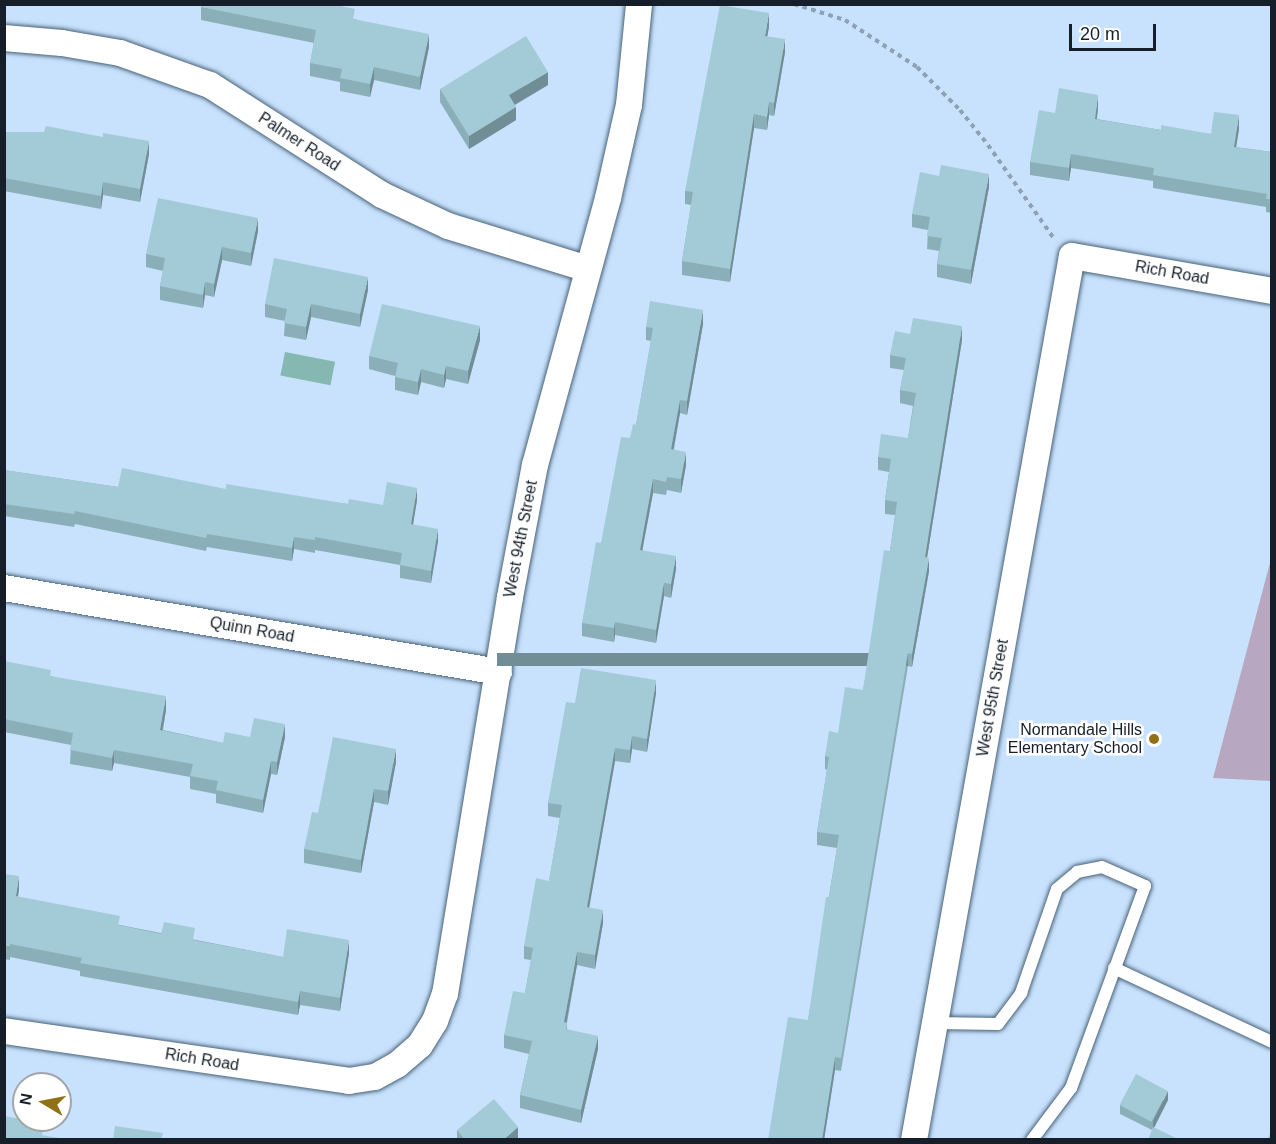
<!DOCTYPE html>
<html>
<head>
<meta charset="utf-8">
<style>
  body { margin:0 }
  #map { position:relative; width:1276px; height:1144px; overflow:hidden; background:#c8e2fd; font-family:Helvetica,sans-serif }
  div>[style] { position:absolute }
  .green>* { inset:0; background:#b7a7c0 }
  .water>* { inset:0; background:#84b8b0; transform-origin:0 0 }
  .path>* { height:4px; margin-top:-2px; transform-origin:0; background:repeating-linear-gradient(90deg,#8da1b7 0 4.5px,transparent 0 9px) }
  .roads { filter:drop-shadow(0 0 2px #4a6279) drop-shadow(0 0 2px #4a6279) }
  .lane>* { height:12px; margin:-6px; padding:0 6px; transform-origin:6px; border-radius:6px; background:#fff }
  .street>* { height:26px; margin:-13px; padding:0 13px; transform-origin:13px; border-radius:13px; background:#fff }
  .wall>* { inset:0; background:#8bafb9 }
  .shaded-wall>* { inset:0; background:#718e96; transform-origin:0 0 }
  .building>* { inset:0; background:#a2cbd7; transform-origin:0 0 }
  .dots>* { width:16px; height:16px; translate:-50% -50%; box-sizing:border-box; border:3px solid #fff; border-radius:50% }
  span { translate:-50% -50%; white-space:nowrap; text-align:center; line-height:1.15; -webkit-text-stroke:5px #fff; paint-order:stroke }
  .street-label { font-size:16px; color:#161f29 }
  .poi-label { font-size:16px; color:#161f29 }
  .right { translate:-100% -50%; text-align:right }
  .frame { position:absolute; inset:0; border:6px solid #161f29; pointer-events:none }
  .north { position:absolute; left:12px; top:1072px; width:60px; height:60px; box-sizing:border-box; background:#fff; border:2px solid #a2a5a9; border-radius:50%; rotate:280deg; font-size:16px; font-weight:700; line-height:24px; text-align:center; color:#161f29 }
  .north::after { content:''; display:block; margin:auto; width:21px; height:27px; background:#907116; clip-path:polygon(50% 0,100% 100%,50% 72%,0 100%) }
  .scale { position:absolute; left:1069px; top:24px; width:87px; height:27px; box-sizing:border-box; border:3px solid #161f29; border-top:0; padding-left:8px; font-size:18px; line-height:21px; white-space:nowrap; color:#161f29; -webkit-text-stroke:4px #fff; paint-order:stroke }
</style>
</head>
<body>
<div id="map">
  <div class="green">
    <div style="clip-path:polygon(1271px 559px,1271px 781px,1213px 778px)"></div>
  </div>
  <div class="water">
    <div style="left:285px;top:352px;width:51px;height:24px;rotate:11deg"></div>
  </div>
  <div class="path">
    <div style="left:794px;top:4px;width:53px;rotate:17.4deg"></div>
    <div style="left:845px;top:20px;width:86px;rotate:33.1deg"></div>
    <div style="left:917px;top:67px;width:61px;rotate:45deg"></div>
    <div style="left:960px;top:110px;width:45px;rotate:51.3deg"></div>
    <div style="left:988px;top:145px;width:113px;rotate:54.8deg"></div>
  </div>
  <div class="roads">
    <div class="lane">
      <div style="left:1114px;top:968px;width:174px;rotate:25.1deg"></div>
      <div style="left:935px;top:1023px;width:63px;rotate:0.9deg"></div>
      <div style="left:998px;top:1024px;width:39px;rotate:-53deg"></div>
      <div style="left:1021px;top:993px;width:110px;rotate:-70.9deg"></div>
      <div style="left:1057px;top:889px;width:26px;rotate:-40deg"></div>
      <div style="left:1077px;top:872px;width:25px;rotate:-11deg"></div>
      <div style="left:1102px;top:867px;width:47px;rotate:23.8deg"></div>
      <div style="left:1145px;top:886px;width:215px;rotate:110.1deg"></div>
      <div style="left:1071px;top:1088px;width:65px;rotate:126.9deg"></div>
    </div>
    <div class="street">
      <div style="left:4px;top:38px;width:58px;rotate:4.9deg"></div>
      <div style="left:62px;top:43px;width:59px;rotate:9.8deg"></div>
      <div style="left:120px;top:53px;width:96px;rotate:19.6deg"></div>
      <div style="left:210px;top:85px;width:204px;rotate:32.6deg"></div>
      <div style="left:382px;top:195px;width:73px;rotate:25.2deg"></div>
      <div style="left:448px;top:226px;width:146px;rotate:17.1deg"></div>
      <div style="left:4px;top:588px;width:502px;rotate:9.63deg"></div>
      <div style="left:4px;top:1031px;width:349px;rotate:8.2deg"></div>
      <div style="left:349px;top:1081px;width:26px;rotate:-9deg"></div>
      <div style="left:375px;top:1077px;width:25px;rotate:-29deg"></div>
      <div style="left:397px;top:1065px;width:30px;rotate:-41deg"></div>
      <div style="left:420px;top:1045px;width:28px;rotate:-58deg"></div>
      <div style="left:435px;top:1021px;width:29px;rotate:-70deg"></div>
      <div style="left:445px;top:994px;width:402px;rotate:-80.7deg"></div>
      <div style="left:510px;top:597px;width:134px;rotate:-79.3deg"></div>
      <div style="left:535px;top:465px;width:277px;rotate:-74.7deg"></div>
      <div style="left:608px;top:198px;width:95px;rotate:-77.3deg"></div>
      <div style="left:629px;top:105px;width:101px;rotate:-84.3deg"></div>
      <div style="left:914px;top:1140px;width:898px;rotate:-79.87deg"></div>
      <div style="left:1072px;top:256px;width:203px;rotate:9.9deg"></div>
    </div>
  </div>
  <div class="wall">
    <div style="clip-path:polygon(201px 7px,355px 19px,429px 47px,420px 90px,374px 80px,370px 97px,340px 91px,340px 82px,310px 76px,310px 63px,314px 43px,201px 20px)"></div>
    <div style="clip-path:polygon(769px 27px,767px 36px,785px 52px,774px 116px,769px 115px,767px 130px,754px 128px,730px 282px,682px 275px,682px 261px,691px 205px,685px 204px,685px 191px)"></div>
    <div style="clip-path:polygon(548px 85px,515px 105px,516px 120px,469px 149px,440px 102px,440px 89px)"></div>
    <div style="clip-path:polygon(1098px 108px,1097px 119px,1161px 130px,1211px 134px,1239px 129px,1236px 147px,1272px 152px,1272px 213px,1266px 212px,1266px 207px,1153px 188px,1153px 181px,1071px 168px,1069px 181px,1030px 175px,1030px 162px,1055px 113px)"></div>
    <div style="clip-path:polygon(4px 132px,149px 154px,140px 202px,103px 195px,101px 209px,4px 191px)"></div>
    <div style="clip-path:polygon(989px 187px,971px 284px,937px 277px,937px 264px,939px 251px,927px 249px,928px 230px,912px 227px,912px 214px)"></div>
    <div style="clip-path:polygon(258px 231px,251px 266px,222px 260px,214px 297px,205px 295px,203px 308px,160px 300px,160px 286px,163px 271px,146px 267px,146px 254px)"></div>
    <div style="clip-path:polygon(368px 290px,360px 327px,311px 317px,306px 340px,284px 336px,285px 321px,265px 317px,265px 304px)"></div>
    <div style="clip-path:polygon(703px 324px,687px 415px,680px 413px,674px 449px,686px 465px,681px 493px,667px 490px,666px 495px,653px 493px,642px 550px,676px 569px,671px 598px,664px 596px,656px 643px,615px 635px,614px 642px,582px 636px,582px 623px,601px 543px,630px 438px,636px 425px,651px 341px,646px 340px,646px 327px)"></div>
    <div style="clip-path:polygon(910px 334px,962px 340px,927px 558px,929px 571px,912px 667px,908px 666px,841px 1071px,835px 1070px,824px 1140px,768px 1140px,808px 1020px,837px 848px,817px 845px,817px 832px,827px 770px,825px 769px,825px 756px,863px 690px,890px 551px,895px 515px,885px 514px,885px 500px,889px 472px,878px 470px,878px 457px,908px 438px,913px 406px,900px 403px,900px 390px,904px 370px,890px 368px,890px 355px)"></div>
    <div style="clip-path:polygon(480px 340px,468px 384px,446px 379px,444px 388px,421px 382px,418px 395px,395px 390px,395px 376px,369px 369px,369px 356px)"></div>
    <div style="clip-path:polygon(4px 470px,118px 487px,226px 489px,348px 504px,383px 505px,417px 500px,413px 524px,438px 541px,431px 583px,400px 578px,400px 565px,315px 550px,315px 553px,294px 549px,292px 561px,207px 547px,206px 551px,75px 524px,74px 527px,4px 516px)"></div>
    <div style="clip-path:polygon(4px 661px,51px 676px,166px 710px,163px 730px,223px 743px,250px 737px,285px 737px,277px 775px,271px 774px,263px 813px,216px 803px,216px 794px,190px 789px,190px 777px,114px 763px,112px 771px,70px 764px,71px 745px,4px 732px)"></div>
    <div style="clip-path:polygon(656px 693px,647px 752px,632px 749px,630px 763px,615px 761px,589px 907px,603px 923px,595px 969px,577px 965px,567px 1023px,567px 1029px,598px 1049px,581px 1123px,520px 1108px,520px 1095px,529px 1054px,504px 1048px,504px 1035px,525px 993px,531px 960px,524px 959px,524px 946px,549px 881px,560px 818px,548px 816px,548px 803px,575px 703px)"></div>
    <div style="clip-path:polygon(396px 762px,388px 805px,374px 802px,361px 873px,304px 863px,304px 849px,318px 813px)"></div>
    <div style="clip-path:polygon(4px 874px,19px 889px,18px 897px,120px 925px,283px 957px,349px 953px,340px 1011px,300px 1005px,298px 1015px,80px 976px,80px 971px,10px 957px,10px 960px,4px 959px)"></div>
    <div style="clip-path:polygon(1168px 1100px,1152px 1130px,1120px 1114px,1120px 1105px)"></div>
    <div style="clip-path:polygon(457px 1130px,518px 1140px,457px 1140px)"></div>
  </div>
  <div class="shaded-wall">
    <div style="clip-path:polygon(769px 13px,769px 27px,765px 49px,765px 36px)"></div>
    <div style="clip-path:polygon(429px 34px,429px 47px,420px 90px,420px 77px)"></div>
    <div style="clip-path:polygon(785px 39px,785px 52px,774px 116px,774px 103px)"></div>
    <div style="clip-path:polygon(374px 67px,374px 80px,370px 97px,370px 84px)"></div>
    <div style="clip-path:polygon(548px 72px,548px 85px,509px 108px,509px 95px)"></div>
    <div style="clip-path:polygon(1098px 95px,1098px 108px,1095px 132px,1095px 119px)"></div>
    <div style="clip-path:polygon(769px 102px,769px 115px,767px 130px,767px 117px)"></div>
    <div style="clip-path:polygon(516px 107px,516px 120px,469px 149px,469px 136px)"></div>
    <div style="clip-path:polygon(754px 114px,754px 128px,730px 282px,730px 269px)"></div>
    <div style="clip-path:polygon(1239px 115px,1239px 129px,1234px 160px,1234px 147px)"></div>
    <div style="clip-path:polygon(149px 141px,149px 154px,140px 202px,140px 189px)"></div>
    <div style="clip-path:polygon(1071px 154px,1071px 168px,1069px 181px,1069px 168px)"></div>
    <div style="clip-path:polygon(989px 174px,989px 187px,971px 284px,971px 270px)"></div>
    <div style="clip-path:polygon(103px 182px,103px 195px,101px 209px,101px 196px)"></div>
    <div style="clip-path:polygon(258px 218px,258px 231px,251px 266px,251px 253px)"></div>
    <div style="clip-path:polygon(222px 247px,222px 260px,214px 297px,214px 284px)"></div>
    <div style="clip-path:polygon(368px 277px,368px 290px,360px 327px,360px 314px)"></div>
    <div style="clip-path:polygon(205px 282px,205px 295px,203px 308px,203px 295px)"></div>
    <div style="clip-path:polygon(311px 304px,311px 317px,306px 340px,306px 327px)"></div>
    <div style="clip-path:polygon(703px 310px,703px 324px,687px 415px,687px 401px)"></div>
    <div style="clip-path:polygon(480px 326px,480px 340px,468px 384px,468px 371px)"></div>
    <div style="clip-path:polygon(962px 326px,962px 340px,925px 570px,925px 557px)"></div>
    <div style="clip-path:polygon(446px 366px,446px 379px,444px 388px,444px 375px)"></div>
    <div style="clip-path:polygon(421px 369px,421px 382px,418px 395px,418px 382px)"></div>
    <div style="clip-path:polygon(680px 400px,680px 413px,671px 462px,671px 449px)"></div>
    <div style="clip-path:polygon(686px 452px,686px 465px,681px 493px,681px 479px)"></div>
    <div style="clip-path:polygon(653px 479px,653px 493px,640px 563px,640px 550px)"></div>
    <div style="clip-path:polygon(417px 488px,417px 500px,411px 537px,411px 524px)"></div>
    <div style="clip-path:polygon(438px 529px,438px 541px,431px 583px,431px 571px)"></div>
    <div style="clip-path:polygon(294px 537px,294px 549px,292px 561px,292px 548px)"></div>
    <div style="clip-path:polygon(676px 556px,676px 569px,671px 598px,671px 584px)"></div>
    <div style="clip-path:polygon(929px 558px,929px 571px,912px 667px,912px 654px)"></div>
    <div style="clip-path:polygon(664px 583px,664px 596px,656px 643px,656px 630px)"></div>
    <div style="clip-path:polygon(615px 622px,615px 635px,614px 642px,614px 628px)"></div>
    <div style="left:908px;top:653px;width:13px;height:411px;rotate:90deg"></div>
    <div style="clip-path:polygon(656px 680px,656px 693px,647px 752px,647px 739px)"></div>
    <div style="clip-path:polygon(166px 696px,166px 710px,160px 743px,160px 730px)"></div>
    <div style="clip-path:polygon(285px 724px,285px 737px,277px 775px,277px 762px)"></div>
    <div style="clip-path:polygon(632px 736px,632px 749px,630px 763px,630px 750px)"></div>
    <div style="clip-path:polygon(615px 748px,615px 761px,587px 920px,587px 907px)"></div>
    <div style="clip-path:polygon(396px 749px,396px 762px,388px 805px,388px 791px)"></div>
    <div style="clip-path:polygon(114px 750px,114px 763px,112px 771px,112px 758px)"></div>
    <div style="clip-path:polygon(271px 761px,271px 774px,263px 813px,263px 800px)"></div>
    <div style="clip-path:polygon(374px 789px,374px 802px,361px 873px,361px 860px)"></div>
    <div style="clip-path:polygon(19px 876px,19px 889px,16px 910px,16px 896px)"></div>
    <div style="clip-path:polygon(603px 910px,603px 923px,595px 969px,595px 955px)"></div>
    <div style="clip-path:polygon(349px 940px,349px 953px,340px 1011px,340px 998px)"></div>
    <div style="clip-path:polygon(577px 952px,577px 965px,564px 1035px,564px 1022px)"></div>
    <div style="clip-path:polygon(300px 991px,300px 1005px,298px 1015px,298px 1002px)"></div>
    <div style="clip-path:polygon(598px 1036px,598px 1049px,581px 1123px,581px 1110px)"></div>
    <div style="clip-path:polygon(835px 1057px,835px 1070px,824px 1140px,822px 1140px)"></div>
    <div style="clip-path:polygon(1168px 1091px,1168px 1100px,1153px 1130px,1153px 1121px)"></div>
    <div style="clip-path:polygon(518px 1127px,518px 1140px,503px 1140px)"></div>
  </div>
  <div class="building">
    <div style="clip-path:polygon(201px 4px,331px 4px,355px 9px,353px 19px,429px 34px,420px 77px,374px 67px,370px 84px,340px 78px,342px 69px,310px 63px,316px 30px,201px 7px)"></div>
    <div style="clip-path:polygon(720px 5px,769px 13px,765px 36px,785px 39px,774px 103px,769px 102px,767px 117px,754px 114px,730px 269px,682px 261px,693px 192px,685px 191px)"></div>
    <div style="clip-path:polygon(526px 36px,548px 72px,509px 95px,516px 107px,469px 136px,440px 89px)"></div>
    <div style="clip-path:polygon(1059px 88px,1098px 95px,1095px 119px,1161px 130px,1161px 125px,1211px 134px,1214px 112px,1239px 115px,1234px 147px,1272px 152px,1272px 199px,1266px 199px,1267px 194px,1153px 175px,1154px 168px,1071px 154px,1069px 168px,1030px 162px,1039px 110px,1055px 113px)"></div>
    <div style="clip-path:polygon(46px 126px,103px 137px,103px 133px,149px 141px,140px 189px,103px 182px,101px 196px,4px 178px,4px 132px,44px 132px)"></div>
    <div style="clip-path:polygon(941px 165px,989px 174px,971px 270px,937px 264px,942px 238px,927px 236px,930px 217px,912px 214px,920px 172px,939px 176px)"></div>
    <div style="clip-path:polygon(158px 198px,258px 218px,251px 253px,222px 247px,214px 284px,205px 282px,203px 295px,160px 286px,165px 258px,146px 254px)"></div>
    <div style="clip-path:polygon(274px 258px,368px 277px,360px 314px,311px 304px,306px 327px,284px 323px,287px 309px,265px 304px)"></div>
    <div style="clip-path:polygon(650px 301px,703px 310px,687px 401px,680px 400px,671px 449px,686px 452px,681px 479px,667px 477px,666px 482px,653px 479px,640px 550px,676px 556px,671px 584px,664px 583px,656px 630px,615px 622px,614px 628px,582px 623px,596px 542px,601px 543px,621px 437px,630px 438px,633px 424px,636px 425px,653px 328px,646px 327px)"></div>
    <div style="clip-path:polygon(382px 304px,480px 326px,468px 371px,446px 366px,444px 375px,421px 369px,418px 382px,395px 377px,398px 363px,369px 356px)"></div>
    <div style="clip-path:polygon(913px 318px,962px 326px,925px 557px,929px 558px,912px 654px,908px 653px,841px 1058px,835px 1057px,822px 1140px,768px 1140px,788px 1017px,808px 1020px,826px 897px,829px 897px,839px 835px,817px 832px,829px 757px,825px 756px,829px 731px,838px 733px,845px 687px,863px 690px,884px 550px,890px 551px,897px 502px,885px 500px,891px 459px,878px 457px,881px 434px,908px 438px,916px 393px,900px 390px,906px 358px,890px 355px,895px 331px,910px 334px)"></div>
    <div style="clip-path:polygon(122px 468px,226px 489px,226px 484px,348px 504px,349px 499px,383px 505px,387px 482px,417px 488px,411px 524px,438px 529px,431px 571px,400px 565px,402px 553px,315px 537px,315px 540px,294px 537px,292px 548px,207px 534px,206px 538px,75px 511px,74px 514px,4px 504px,4px 470px,118px 487px)"></div>
    <div style="clip-path:polygon(4px 661px,51px 670px,50px 676px,166px 696px,160px 730px,223px 743px,225px 732px,250px 737px,254px 718px,285px 724px,277px 762px,271px 761px,263px 800px,216px 790px,218px 781px,190px 776px,193px 764px,114px 750px,112px 758px,70px 750px,73px 733px,4px 719px)"></div>
    <div style="clip-path:polygon(581px 668px,656px 680px,647px 739px,632px 736px,630px 750px,615px 748px,587px 907px,603px 910px,595px 955px,577px 952px,564px 1022px,567px 1023px,566px 1029px,598px 1036px,581px 1110px,520px 1095px,532px 1041px,504px 1035px,513px 991px,525px 993px,533px 948px,524px 946px,536px 878px,549px 881px,562px 805px,548px 803px,566px 702px,575px 703px)"></div>
    <div style="clip-path:polygon(333px 737px,396px 749px,388px 791px,374px 789px,361px 860px,304px 849px,312px 812px,318px 813px)"></div>
    <div style="clip-path:polygon(4px 874px,19px 876px,16px 896px,120px 916px,118px 925px,161px 934px,164px 922px,195px 928px,193px 940px,283px 957px,287px 929px,349px 940px,340px 998px,300px 991px,298px 1002px,80px 963px,82px 958px,10px 944px,10px 946px,4px 946px)"></div>
    <div style="left:1136px;top:1074px;width:36px;height:35px;rotate:28deg"></div>
    <div style="clip-path:polygon(494px 1099px,518px 1127px,503px 1140px,465px 1140px,457px 1130px)"></div>
    <div style="clip-path:polygon(4px 1116px,44px 1123px,42px 1135px,70px 1140px,4px 1140px)"></div>
    <div style="clip-path:polygon(115px 1126px,163px 1133px,161px 1140px,113px 1140px)"></div>
    <div style="clip-path:polygon(1153px 1127px,1180px 1140px,1148px 1140px)"></div>
    <div style="clip-path:polygon(1272px 1130px,1272px 1140px,1267px 1140px)"></div>
  </div>
  <div class="dots">
    <div style="left:1154px;top:739px;background:#907116"></div>
  </div>
  <div class="street-label">
    <span style="left:299px;top:142px;rotate:33deg">Palmer Road</span>
    <span style="left:1172px;top:273px;rotate:10deg">Rich Road</span>
    <span style="left:521px;top:539px;rotate:-79deg">West 94th Street</span>
    <span style="left:252px;top:630px;rotate:10deg">Quinn Road</span>
    <span style="left:993px;top:698px;rotate:-80deg">West 95th Street</span>
    <span style="left:202px;top:1060px;rotate:9deg">Rich Road</span>
  </div>
  <div class="poi-label">
    <span class="right" style="left:1142px;top:739px">Normandale Hills<br>Elementary School</span>
  </div>
  <div class="frame"></div>
  <div class="north">N</div>
  <div class="scale">20 m</div>
</div>
</body>
</html>
